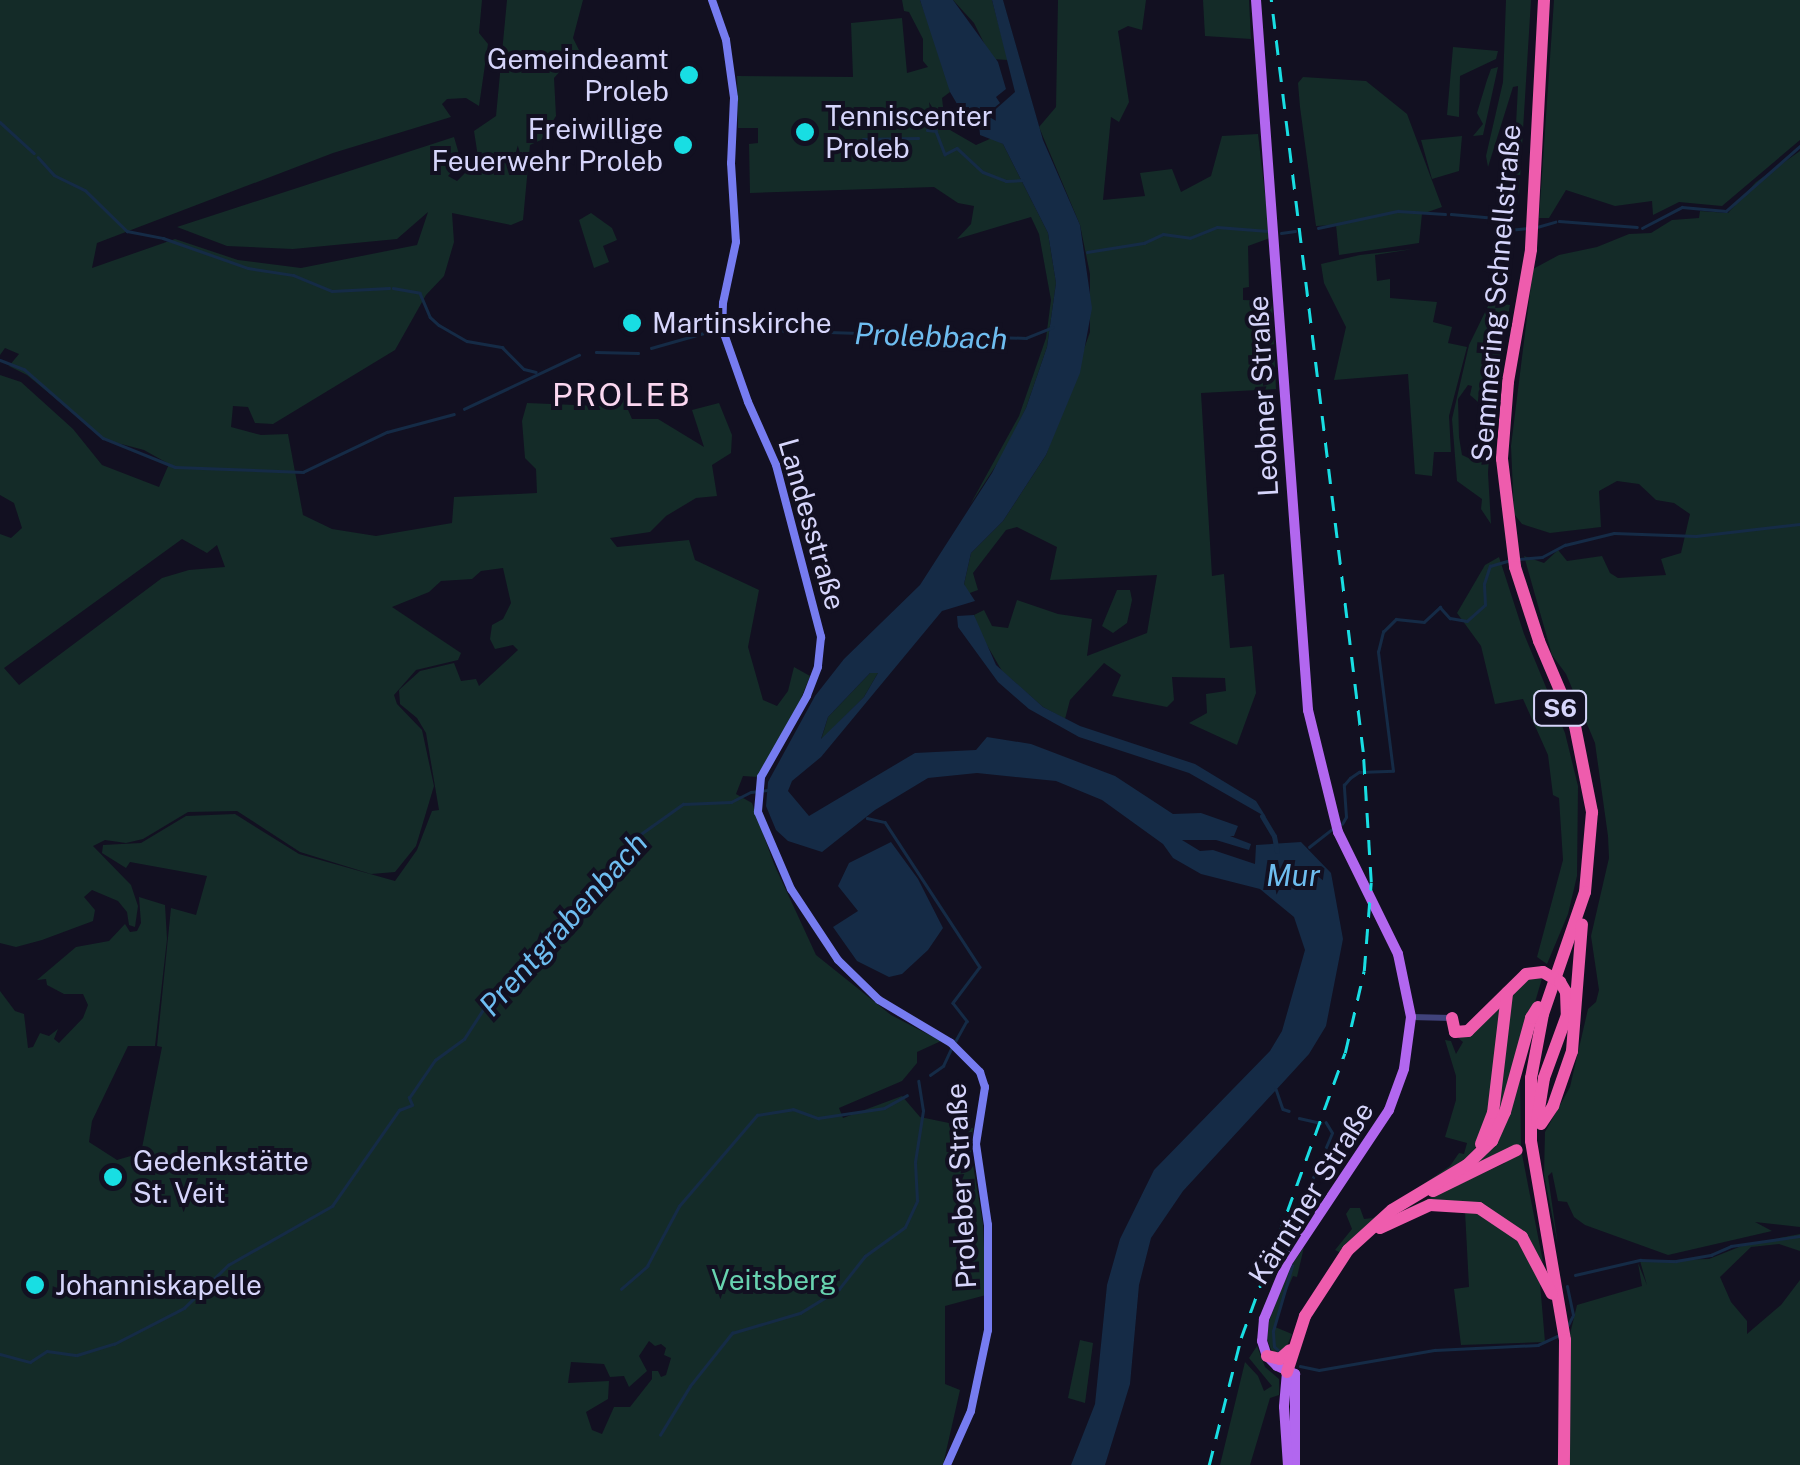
<!DOCTYPE html>
<html>
<head>
<meta charset="utf-8">
<style>
  body { margin:0 }
  #map { position:relative; width:1800px; height:1465px; overflow:hidden; background:#121021; font-family:"Public Sans",sans-serif }
  div>[style] { position:absolute }
  .green>* { inset:0; background:#142b28 }
  .water>* { inset:0; background:#152b46 }
  .stream>* { height:2.5px; margin:-1.25px; padding:0 1.25px; transform-origin:1.25px; border-radius:1.25px; background:#152b46 }
  .canal>* { height:5px; margin:-2.5px; padding:0 2.5px; transform-origin:2.5px; border-radius:2.5px; background:#152b46 }
  .tertiary>* { height:6px; margin:-3px; padding:0 3px; transform-origin:3px; border-radius:3px; background:#40427b }
  .secondary>* { height:8px; margin:-4px; padding:0 4px; transform-origin:4px; border-radius:4px; background:#767cf0 }
  .primary>* { height:10px; margin:-5px; padding:0 5px; transform-origin:5px; border-radius:5px; background:#b267ef }
  .motorway>* { height:12px; margin:-6px; padding:0 6px; transform-origin:6px; border-radius:6px; background:#ee5cad }
  .rail>* { height:2.5px; margin-top:-1.25px; transform-origin:0; background:repeating-linear-gradient(90deg,#18dee3 0 15px,transparent 0 27px) }
  .dots>* { width:28px; height:28px; translate:-50% -50%; box-sizing:border-box; border:5px solid #121021; border-radius:50% }
  span { translate:-50% -50%; white-space:nowrap; text-align:center; line-height:1.15; -webkit-text-stroke:8px #121021; paint-order:stroke }
  .shield-label span { padding:2px 8px; background:#121021; border:2px solid; border-radius:8px; -webkit-text-stroke-width:0 }
  .shield-label { font-size:25px; color:#d6d5fb; font-weight:700 }
  .poi-label { font-size:28px; color:#d6d5fb }
  .right { translate:-100% -50%; text-align:right }
  .left { translate:0 -50%; text-align:left }
  .street-label { font-size:28px; color:#d6d5fb }
  .park-label { font-size:28px; color:#68d3b0 }
  .water-label { font-size:30px; color:#6ebdf0; font-style:italic }
  .quarter-label { font-size:32px; color:#fbd7f0; letter-spacing:2.5px }
</style>
</head>
<body>
<div id="map">
  <div class="green">
    <div style="clip-path:polygon(evenodd,0 0,482px 0,479px 33px,488px 44px,479px 106px,466px 98px,447px 99px,442px 104px,451px 117px,333px 153px,97px 243px,92px 268px,175px 239px,238px 260px,301px 268px,417px 245px,428px 212px,397px 239px,293px 249px,227px 246px,177px 227px,454px 137px,461px 161px,448px 176px,457px 181px,466px 172px,480px 170px,474px 131px,496px 116px,507px 0,583px 0,573px 38px,579px 50px,554px 78px,556px 116px,541px 140px,530px 145px,523px 220px,511px 225px,452px 213px,454px 242px,444px 276px,426px 295px,395px 350px,273px 424px,255px 423px,248px 407px,233px 406px,231px 427px,261px 435px,288px 434px,303px 515px,332px 529px,376px 536px,452px 523px,454px 497px,537px 493px,536px 469px,525px 458px,522px 421px,527px 403px,599px 406px,622px 396px,632px 419px,658px 419px,704px 447px,692px 410px,719px 403px,732px 435px,731px 453px,712px 465px,717px 496px,696px 498px,666px 516px,650px 532px,610px 538px,617px 547px,689px 540px,695px 560px,759px 590px,748px 647px,763px 700px,777px 706px,788px 691px,794px 667px,810px 676px,796px 711px,758px 777px,743px 776px,736px 794px,752px 803px,774px 864px,816px 955px,891px 1015px,941px 1041px,917px 1052px,917px 1063px,902px 1081px,839px 1108px,843px 1118px,902px 1096px,920px 1117px,973px 1128px,971px 1153px,983px 1224px,986px 1295px,945px 1306px,945px 1384px,960px 1390px,943px 1465px,0 1465px,0 991px,15px 1011px,24px 1014px,28px 1048px,33px 1047px,40px 1033px,49px 1036px,58px 1029px,54px 1039px,59px 1043px,83px 1018px,88px 1005px,83px 994px,64px 994px,47px 985px,46px 979px,37px 980px,76px 947px,109px 941px,125px 924px,130px 932px,137px 931px,141px 923px,139px 897px,165px 905px,167px 939px,155px 1046px,128px 1046px,92px 1121px,89px 1142px,117px 1160px,141px 1153px,162px 1047px,157px 1046px,171px 908px,196px 915px,207px 876px,130px 862px,126px 868px,102px 853px,103px 845px,141px 843px,186px 816px,235px 814px,299px 854px,395px 881px,417px 850px,432px 811px,439px 810px,426px 733px,417px 718px,400px 704px,399px 690px,420px 671px,454px 663px,461px 681px,476px 679px,479px 686px,518px 650px,513px 645px,495px 649px,490px 639px,492px 625px,503px 619px,511px 603px,503px 568px,481px 571px,472px 579px,441px 581px,429px 592px,392px 607px,461px 653px,458px 660px,416px 670px,394px 695px,397px 704px,422px 730px,434px 786px,416px 846px,395px 872px,371px 874px,300px 852px,237px 811px,188px 812px,143px 839px,126px 843px,105px 840px,93px 846px,131px 885px,138px 906px,135px 927px,129px 925px,127px 912px,118px 901px,92px 890px,84px 897px,95px 910px,93px 921px,42px 940px,16px 947px,0 943px,0 534px,11px 538px,22px 528px,14px 503px,0 495px,0 375px,21px 382px,73px 429px,102px 465px,159px 487px,169px 464px,144px 450px,106px 440px,27px 375px,9px 366px,19px 354px,5px 348px,0 355px,0 0,182px 539px,207px 553px,217px 545px,225px 567px,189px 570px,162px 578px,19px 685px,4px 668px,182px 539px,0 0,649px 1341px,655px 1346px,661px 1344px,666px 1348px,664px 1355px,671px 1358px,666px 1375px,661px 1377px,658px 1371px,652px 1371px,652px 1379px,630px 1407px,614px 1407px,602px 1434px,592px 1430px,586px 1412px,608px 1399px,609px 1381px,568px 1383px,571px 1362px,604px 1364px,610px 1377px,624px 1376px,629px 1387px,647px 1371px,639px 1356px,649px 1341px)"></div>
    <div style="clip-path:polygon(902px 0,920px 0,947px 75px,950px 92px,942px 98px,944px 115px,935px 112px,929px 102px,931px 119px,976px 145px,992px 138px,1003px 144px,1048px 233px,1056px 283px,1047px 347px,1026px 408px,1001px 458px,970px 505px,1019px 416px,1046px 338px,1051px 300px,1039px 234px,1031px 217px,957px 239px,971px 224px,974px 206px,958px 203px,934px 187px,750px 193px,749px 144px,758px 143px,758px 128px,738px 128px,737px 76px,853px 77px,851px 23px,902px 18px,907px 73px,928px 67px,923px 61px,923px 39px,909px 12px,904px 11px)"></div>
    <div style="clip-path:polygon(953px 0,992px 0,1008px 60px,992px 59px,974px 23px)"></div>
    <div style="clip-path:polygon(1058px 0,1146px 0,1142px 30px,1128px 26px,1118px 31px,1129px 102px,1119px 122px,1111px 117px,1103px 200px,1145px 196px,1140px 173px,1172px 169px,1181px 192px,1211px 176px,1222px 136px,1258px 134px,1270px 238px,1248px 246px,1249px 287px,1243px 288px,1243px 300px,1272px 301px,1276px 389px,1201px 393px,1212px 576px,1224px 574px,1230px 648px,1252px 646px,1256px 693px,1237px 745px,1189px 723px,1207px 713px,1206px 694px,1226px 691px,1225px 678px,1172px 677px,1174px 700px,1167px 707px,1112px 696px,1121px 675px,1104px 663px,1070px 700px,1065px 719px,1043px 707px,1002px 671px,977px 628px,974px 615px,984px 610px,992px 626px,1008px 628px,1017px 600px,1058px 614px,1092px 619px,1087px 656px,1147px 633px,1157px 575px,1050px 580px,1057px 547px,1017px 527px,1006px 530px,973px 573px,978px 590px,967px 594px,964px 584px,971px 553px,1003px 521px,1046px 455px,1090px 332px,1090px 274px,1080px 225px,1039px 127px,1056px 107px)"></div>
    <div style="clip-path:polygon(1203px 0,1249px 0,1251px 39px,1205px 36px)"></div>
    <div style="clip-path:polygon(1506px 0,1531px 0,1519px 195px,1514px 164px,1518px 86px,1513px 87px,1488px 167px,1486px 156px,1503px 82px)"></div>
    <div style="clip-path:polygon(1554px 0,1800px 0,1800px 140px,1722px 206px,1679px 202px,1653px 215px,1652px 201px,1615px 206px,1566px 190px,1549px 218px,1539px 218px)"></div>
    <div style="clip-path:polygon(1453px 47px,1498px 51px,1496px 59px,1460px 76px,1459px 117px,1447px 115px)"></div>
    <div style="clip-path:polygon(1498px 67px,1483px 135px,1473px 136px,1483px 124px,1477px 113px,1487px 80px,1491px 69px)"></div>
    <div style="clip-path:polygon(1303px 77px,1366px 81px,1407px 114px,1442px 207px,1422px 214px,1419px 243px,1339px 255px,1336px 225px,1316px 226px,1300px 107px,1298px 83px)"></div>
    <div style="clip-path:polygon(1462px 136px,1459px 171px,1432px 179px,1421px 140px)"></div>
    <div style="clip-path:polygon(1800px 151px,1800px 1227px,1755px 1222px,1772px 1231px,1668px 1255px,1585px 1225px,1574px 1217px,1567px 1202px,1558px 1201px,1552px 1172px,1548px 1176px,1558px 1245px,1544px 1175px,1545px 1132px,1570px 1087px,1588px 1009px,1596px 1002px,1599px 990px,1591px 936px,1609px 858px,1608px 836px,1595px 743px,1566px 674px,1552px 655px,1524px 556px,1544px 563px,1558px 550px,1567px 561px,1602px 556px,1610px 573px,1618px 578px,1666px 575px,1661px 559px,1681px 553px,1690px 514px,1674px 503px,1656px 500px,1639px 484px,1617px 481px,1599px 491px,1601px 527px,1550px 533px,1522px 524px,1514px 514px,1511px 446px,1533px 269px,1559px 255px,1597px 247px,1629px 234px,1651px 233px,1672px 220px,1699px 218px,1700px 211px,1728px 213px,1756px 182px)"></div>
    <div style="clip-path:polygon(591px 213px,612px 228px,617px 240px,603px 246px,609px 262px,594px 268px,579px 220px)"></div>
    <div style="clip-path:polygon(1413px 249px,1375px 255px,1377px 281px,1390px 279px,1390px 298px,1437px 302px,1433px 322px,1452px 327px,1448px 343px,1467px 347px,1449px 416px,1451px 452px,1434px 452px,1432px 476px,1415px 474px,1408px 374px,1334px 380px,1346px 327px,1324px 283px,1321px 264px,1360px 255px)"></div>
    <div style="clip-path:polygon(evenodd,1490px 302px,1510px 305px,1493px 396px,1488px 473px,1491px 524px,1481px 509px,1482px 499px,1457px 481px,1452px 419px,1469px 345px,1490px 302px,1468px 385px,1472px 386px,1470px 395px,1486px 409px,1482px 434px,1486px 450px,1475px 461px,1462px 455px,1459px 437px,1458px 399px,1468px 385px)"></div>
    <div style="clip-path:polygon(1499px 557px,1524px 634px,1565px 733px,1578px 786px,1577px 876px,1568px 914px,1547px 964px,1537px 957px,1563px 860px,1559px 798px,1553px 795px,1548px 755px,1523px 699px,1495px 704px,1481px 646px,1457px 613px,1485px 565px)"></div>
    <div style="clip-path:polygon(1117px 590px,1130px 590px,1132px 600px,1127px 623px,1113px 633px,1102px 626px)"></div>
    <div style="clip-path:polygon(870px 673px,878px 673px,864px 697px,821px 740px,828px 717px)"></div>
    <div style="clip-path:polygon(1543px 975px,1501px 1118px,1489px 1132px,1504px 1022px,1516px 983px)"></div>
    <div style="clip-path:polygon(1501px 1003px,1492px 1107px,1479px 1143px,1469px 1156px,1341px 1253px,1335px 1250px,1352px 1229px,1346px 1214px,1350px 1208px,1360px 1208px,1364px 1219px,1373px 1218px,1450px 1166px,1459px 1153px,1464px 1154px,1467px 1143px,1445px 1137px,1456px 1100px,1456px 1076px,1445px 1040px,1451px 1041px,1456px 1054px,1463px 1042px,1457px 1037px)"></div>
    <div style="clip-path:polygon(1520px 1075px,1521px 1149px,1543px 1262px,1499px 1216px,1408px 1208px,1505px 1163px,1502px 1159px,1474px 1162px)"></div>
    <div style="clip-path:polygon(1465px 1211px,1477px 1212px,1522px 1244px,1540px 1283px,1545px 1342px,1461px 1345px,1454px 1289px,1469px 1287px)"></div>
    <div style="clip-path:polygon(1800px 1234px,1800px 1251px,1779px 1244px,1751px 1247px,1720px 1277px,1731px 1302px,1747px 1321px,1747px 1334px,1781px 1305px,1800px 1280px,1800px 1465px,1567px 1465px,1570px 1334px,1577px 1305px,1642px 1286px,1638px 1263px,1647px 1285px,1640px 1261px,1709px 1259px,1744px 1245px)"></div>
    <div style="clip-path:polygon(1304px 1247px,1297px 1277px,1293px 1276px,1286px 1292px,1275px 1327px,1292px 1334px,1284px 1353px,1272px 1352px,1267px 1339px,1269px 1321px,1289px 1269px)"></div>
    <div style="clip-path:polygon(1080px 1340px,1093px 1343px,1085px 1403px,1068px 1398px)"></div>
    <div style="clip-path:polygon(1257px 1346px,1265px 1367px,1279px 1379px,1279px 1395px,1270px 1398px,1250px 1465px,1220px 1465px,1245px 1362px,1258px 1376px,1264px 1391px,1272px 1386px,1249px 1358px)"></div>
  </div>
  <div class="water">
    <div style="clip-path:polygon(920px 0,953px 0,998px 62px,1006px 89px,996px 97px,1000px 103px,977px 122px,967px 111px,963px 114px,950px 92px)"></div>
    <div style="clip-path:polygon(evenodd,992px 0,1003px 0,1043px 140px,1080px 225px,1092px 308px,1080px 373px,1046px 455px,1003px 521px,971px 553px,964px 584px,975px 601px,942px 611px,821px 757px,792px 781px,788px 791px,809px 816px,915px 753px,976px 750px,987px 737px,1031px 744px,1115px 776px,1173px 814px,1201px 813px,1238px 826px,1234px 836px,1230px 836px,1251px 844px,1249px 850px,1216px 840px,1182px 840px,1200px 851px,1213px 850px,1255px 864px,1256px 845px,1301px 842px,1331px 873px,1343px 939px,1326px 1026px,1309px 1054px,1183px 1191px,1151px 1238px,1139px 1285px,1130px 1384px,1105px 1465px,1071px 1465px,1095px 1404px,1107px 1285px,1120px 1239px,1154px 1170px,1270px 1051px,1282px 1031px,1305px 950px,1294px 917px,1260px 889px,1201px 874px,1173px 858px,1163px 844px,1102px 800px,1056px 781px,977px 773px,928px 778px,875px 810px,822px 852px,788px 841px,776px 830px,766px 806px,768px 782px,815px 696px,844px 659px,920px 585px,992px 473px,1026px 408px,1047px 347px,1056px 283px,1048px 233px,1003px 144px,980px 135px,979px 124px,1015px 92px,992px 0,870px 673px,878px 673px,864px 697px,821px 739px,828px 717px,870px 673px)"></div>
    <div style="clip-path:polygon(974px 615px,996px 665px,1043px 707px,1080px 726px,1195px 764px,1256px 801px,1266px 817px,1189px 773px,1079px 737px,1029px 709px,998px 682px,958px 627px,957px 616px)"></div>
    <div style="clip-path:polygon(891px 842px,918px 879px,943px 928px,928px 950px,902px 974px,889px 977px,857px 961px,833px 927px,858px 911px,838px 886px,849px 863px)"></div>
  </div>
  <div class="stream">
    <div style="left:0;top:122px;width:46px;rotate:42.4deg"></div>
    <div style="left:927px;top:130px;width:9px;rotate:6deg"></div>
    <div style="left:936px;top:131px;width:25px;rotate:69deg"></div>
    <div style="left:945px;top:154px;width:13px;rotate:-27deg"></div>
    <div style="left:957px;top:148px;width:35px;rotate:43deg"></div>
    <div style="left:983px;top:172px;width:25px;rotate:21deg"></div>
    <div style="left:1006px;top:181px;width:17px;rotate:-3deg"></div>
    <div style="left:863px;top:139px;width:55px;rotate:-1deg"></div>
    <div style="left:38px;top:157px;width:24px;rotate:48deg"></div>
    <div style="left:54px;top:175px;width:34px;rotate:26deg"></div>
    <div style="left:85px;top:190px;width:59px;rotate:44.3deg"></div>
    <div style="left:127px;top:231px;width:37px;rotate:11deg"></div>
    <div style="left:163px;top:238px;width:90px;rotate:19.4deg"></div>
    <div style="left:248px;top:268px;width:46px;rotate:8.8deg"></div>
    <div style="left:293px;top:275px;width:42px;rotate:22.3deg"></div>
    <div style="left:332px;top:291px;width:57px;rotate:-3deg"></div>
    <div style="left:1451px;top:214px;width:36px;rotate:5deg"></div>
    <div style="left:1491px;top:218px;width:22px;rotate:34deg"></div>
    <div style="left:1509px;top:230px;width:20px;rotate:-6deg"></div>
    <div style="left:1559px;top:221px;width:78px;rotate:4.4deg"></div>
    <div style="left:1537px;top:227px;width:19px;rotate:-16deg"></div>
    <div style="left:1318px;top:228px;width:82px;rotate:-12deg"></div>
    <div style="left:1398px;top:211px;width:47px;rotate:3.7deg"></div>
    <div style="left:1642px;top:228px;width:45px;rotate:-27.7deg"></div>
    <div style="left:1682px;top:207px;width:44px;rotate:5.2deg"></div>
    <div style="left:1726px;top:211px;width:98px;rotate:-41.3deg"></div>
    <div style="left:1281px;top:233px;width:14px;rotate:-8deg"></div>
    <div style="left:1087px;top:252px;width:58px;rotate:-9deg"></div>
    <div style="left:1144px;top:243px;width:21px;rotate:-25deg"></div>
    <div style="left:1163px;top:234px;width:27px;rotate:8deg"></div>
    <div style="left:1190px;top:238px;width:29px;rotate:-22deg"></div>
    <div style="left:1217px;top:227px;width:51px;rotate:4.5deg"></div>
    <div style="left:393px;top:288px;width:27px;rotate:10deg"></div>
    <div style="left:420px;top:293px;width:26px;rotate:67deg"></div>
    <div style="left:430px;top:317px;width:12px;rotate:42deg"></div>
    <div style="left:439px;top:325px;width:32px;rotate:30deg"></div>
    <div style="left:467px;top:341px;width:36px;rotate:10deg"></div>
    <div style="left:502px;top:347px;width:31px;rotate:45deg"></div>
    <div style="left:524px;top:369px;width:12px;rotate:14deg"></div>
    <div style="left:727px;top:329px;width:299px;rotate:1.7deg"></div>
    <div style="left:1026px;top:338px;width:29px;rotate:-22deg"></div>
    <div style="left:651px;top:348px;width:70px;rotate:-15.8deg"></div>
    <div style="left:596px;top:352px;width:42px;rotate:1.4deg"></div>
    <div style="left:0;top:360px;width:26px;rotate:21deg"></div>
    <div style="left:24px;top:369px;width:105px;rotate:41.1deg"></div>
    <div style="left:103px;top:438px;width:78px;rotate:21.9deg"></div>
    <div style="left:175px;top:467px;width:128px;rotate:2.2deg"></div>
    <div style="left:303px;top:472px;width:93px;rotate:-25.5deg"></div>
    <div style="left:387px;top:432px;width:69px;rotate:-15deg"></div>
    <div style="left:464px;top:409px;width:127px;rotate:-25.2deg"></div>
    <div style="left:1519px;top:559px;width:23px;rotate:-5deg"></div>
    <div style="left:1542px;top:557px;width:26px;rotate:-28deg"></div>
    <div style="left:1565px;top:545px;width:50px;rotate:-13.8deg"></div>
    <div style="left:1614px;top:533px;width:82px;rotate:2.1deg"></div>
    <div style="left:1696px;top:536px;width:105px;rotate:-6.6deg"></div>
    <div style="left:867px;top:818px;width:18px;rotate:13deg"></div>
    <div style="left:885px;top:822px;width:173px;rotate:56.8deg"></div>
    <div style="left:980px;top:967px;width:45px;rotate:126.9deg"></div>
    <div style="left:953px;top:1003px;width:23px;rotate:52deg"></div>
    <div style="left:967px;top:1021px;width:23px;rotate:119deg"></div>
    <div style="left:1342px;top:824px;width:8px;rotate:-60deg"></div>
    <div style="left:1346px;top:817px;width:32px;rotate:-94deg"></div>
    <div style="left:1344px;top:785px;width:9px;rotate:-49deg"></div>
    <div style="left:1350px;top:778px;width:11px;rotate:-34deg"></div>
    <div style="left:1359px;top:772px;width:34px;rotate:-2deg"></div>
    <div style="left:1393px;top:771px;width:120px;rotate:-97.2deg"></div>
    <div style="left:1378px;top:652px;width:21px;rotate:-76deg"></div>
    <div style="left:1383px;top:632px;width:18px;rotate:-45deg"></div>
    <div style="left:1396px;top:619px;width:28px;rotate:6deg"></div>
    <div style="left:1424px;top:622px;width:22px;rotate:-43deg"></div>
    <div style="left:1440px;top:607px;width:15px;rotate:48deg"></div>
    <div style="left:1450px;top:618px;width:17px;rotate:10deg"></div>
    <div style="left:1467px;top:621px;width:24px;rotate:-42deg"></div>
    <div style="left:1485px;top:605px;width:21px;rotate:-93deg"></div>
    <div style="left:1484px;top:584px;width:19px;rotate:-72deg"></div>
    <div style="left:1490px;top:566px;width:22px;rotate:-16deg"></div>
    <div style="left:1309px;top:847px;width:33px;rotate:-38deg"></div>
    <div style="left:930px;top:1075px;width:16px;rotate:-35deg"></div>
    <div style="left:943px;top:1066px;width:19px;rotate:-65deg"></div>
    <div style="left:1276px;top:1089px;width:21px;rotate:71deg"></div>
    <div style="left:1283px;top:1109px;width:6px;rotate:18deg"></div>
    <div style="left:1299px;top:1118px;width:22px;rotate:13deg"></div>
    <div style="left:1287px;top:1252px;width:11px;rotate:-95deg"></div>
    <div style="left:1286px;top:1241px;width:117px;rotate:-66.9deg"></div>
    <div style="left:1332px;top:1133px;width:12px;rotate:-121deg"></div>
    <div style="left:1575px;top:1275px;width:67px;rotate:-13deg"></div>
    <div style="left:1640px;top:1260px;width:36px;rotate:2deg"></div>
    <div style="left:1676px;top:1261px;width:36px;rotate:-10deg"></div>
    <div style="left:1711px;top:1255px;width:22px;rotate:-24deg"></div>
    <div style="left:1731px;top:1246px;width:70px;rotate:-8.2deg"></div>
    <div style="left:621px;top:1289px;width:35px;rotate:-41deg"></div>
    <div style="left:647px;top:1266px;width:68px;rotate:-61.9deg"></div>
    <div style="left:679px;top:1206px;width:120px;rotate:-49.4deg"></div>
    <div style="left:757px;top:1115px;width:36px;rotate:-9deg"></div>
    <div style="left:793px;top:1109px;width:27px;rotate:20deg"></div>
    <div style="left:818px;top:1118px;width:67px;rotate:-8.6deg"></div>
    <div style="left:884px;top:1108px;width:26px;rotate:-29deg"></div>
    <div style="left:1567px;top:1327px;width:13px;rotate:-63deg"></div>
    <div style="left:1573px;top:1315px;width:29px;rotate:-102deg"></div>
    <div style="left:1281px;top:1353px;width:9px;rotate:-139deg"></div>
    <div style="left:1274px;top:1347px;width:16px;rotate:-94deg"></div>
    <div style="left:1273px;top:1331px;width:68px;rotate:-73.7deg"></div>
    <div style="left:0;top:1354px;width:31px;rotate:15deg"></div>
    <div style="left:30px;top:1362px;width:20px;rotate:-33deg"></div>
    <div style="left:47px;top:1351px;width:30px;rotate:8deg"></div>
    <div style="left:77px;top:1355px;width:39px;rotate:-17deg"></div>
    <div style="left:114px;top:1344px;width:79px;rotate:-27.2deg"></div>
    <div style="left:184px;top:1308px;width:62px;rotate:-44.3deg"></div>
    <div style="left:228px;top:1265px;width:120px;rotate:-29.6deg"></div>
    <div style="left:332px;top:1206px;width:117px;rotate:-55.1deg"></div>
    <div style="left:399px;top:1110px;width:14px;rotate:-21deg"></div>
    <div style="left:412px;top:1105px;width:8px;rotate:-113deg"></div>
    <div style="left:409px;top:1098px;width:46px;rotate:-55.6deg"></div>
    <div style="left:435px;top:1060px;width:36px;rotate:-36deg"></div>
    <div style="left:464px;top:1039px;width:40px;rotate:-57.1deg"></div>
    <div style="left:486px;top:1005px;width:42px;rotate:-38.2deg"></div>
    <div style="left:519px;top:979px;width:25px;rotate:-61deg"></div>
    <div style="left:531px;top:957px;width:70px;rotate:-50.2deg"></div>
    <div style="left:576px;top:903px;width:20px;rotate:-20deg"></div>
    <div style="left:595px;top:896px;width:66px;rotate:-56.8deg"></div>
    <div style="left:631px;top:841px;width:64px;rotate:-35.4deg"></div>
    <div style="left:683px;top:804px;width:48px;rotate:-2.4deg"></div>
    <div style="left:731px;top:802px;width:22px;rotate:-27deg"></div>
    <div style="left:751px;top:792px;width:17px;rotate:-7deg"></div>
    <div style="left:1300px;top:1366px;width:19px;rotate:12deg"></div>
    <div style="left:1319px;top:1370px;width:118px;rotate:-9.8deg"></div>
    <div style="left:1435px;top:1350px;width:103px;rotate:-2.8deg"></div>
    <div style="left:1538px;top:1345px;width:21px;rotate:-25deg"></div>
    <div style="left:660px;top:1435px;width:57px;rotate:-58.5deg"></div>
    <div style="left:690px;top:1386px;width:68px;rotate:-51.6deg"></div>
    <div style="left:732px;top:1333px;width:71px;rotate:-16.4deg"></div>
    <div style="left:800px;top:1313px;width:46px;rotate:-31.6deg"></div>
    <div style="left:839px;top:1289px;width:42px;rotate:-51.8deg"></div>
    <div style="left:865px;top:1256px;width:49px;rotate:-35.9deg"></div>
    <div style="left:905px;top:1227px;width:29px;rotate:-65deg"></div>
    <div style="left:917px;top:1201px;width:39px;rotate:-93deg"></div>
    <div style="left:915px;top:1162px;width:52px;rotate:-81.1deg"></div>
    <div style="left:923px;top:1111px;width:30px;rotate:-99deg"></div>
  </div>
  <div class="canal">
    <div style="left:1262px;top:816px;width:23px;rotate:59deg"></div>
    <div style="left:1274px;top:836px;width:15px;rotate:79deg"></div>
  </div>
  <div class="tertiary">
    <div style="left:1411px;top:1017px;width:40px;rotate:1.4deg"></div>
  </div>
  <div class="secondary">
    <div style="left:712px;top:0;width:42px;rotate:70.7deg"></div>
    <div style="left:726px;top:40px;width:59px;rotate:82.1deg"></div>
    <div style="left:734px;top:98px;width:65px;rotate:92.6deg"></div>
    <div style="left:731px;top:163px;width:79px;rotate:86.4deg"></div>
    <div style="left:736px;top:242px;width:62px;rotate:102deg"></div>
    <div style="left:723px;top:303px;width:25px;rotate:92deg"></div>
    <div style="left:722px;top:328px;width:78px;rotate:70.6deg"></div>
    <div style="left:748px;top:402px;width:69px;rotate:66deg"></div>
    <div style="left:776px;top:465px;width:178px;rotate:75.3deg"></div>
    <div style="left:821px;top:637px;width:30px;rotate:96deg"></div>
    <div style="left:818px;top:667px;width:31px;rotate:111deg"></div>
    <div style="left:807px;top:696px;width:93px;rotate:119.6deg"></div>
    <div style="left:761px;top:777px;width:35px;rotate:95deg"></div>
    <div style="left:758px;top:812px;width:84px;rotate:66.8deg"></div>
    <div style="left:791px;top:889px;width:85px;rotate:56.5deg"></div>
    <div style="left:838px;top:960px;width:57px;rotate:44.3deg"></div>
    <div style="left:879px;top:1000px;width:84px;rotate:30.8deg"></div>
    <div style="left:951px;top:1043px;width:41px;rotate:45deg"></div>
    <div style="left:980px;top:1072px;width:16px;rotate:72deg"></div>
    <div style="left:985px;top:1087px;width:58px;rotate:99deg"></div>
    <div style="left:976px;top:1144px;width:82px;rotate:81.6deg"></div>
    <div style="left:988px;top:1225px;width:105px;rotate:90deg"></div>
    <div style="left:988px;top:1330px;width:83px;rotate:101.9deg"></div>
    <div style="left:971px;top:1411px;width:59px;rotate:114deg"></div>
  </div>
  <div class="primary">
    <div style="left:1256px;top:0;width:712px;rotate:85.81deg"></div>
    <div style="left:1308px;top:710px;width:126px;rotate:76.2deg"></div>
    <div style="left:1338px;top:832px;width:136px;rotate:63.8deg"></div>
    <div style="left:1398px;top:954px;width:64px;rotate:78.3deg"></div>
    <div style="left:1411px;top:1017px;width:52px;rotate:97.7deg"></div>
    <div style="left:1404px;top:1069px;width:44px;rotate:110.1deg"></div>
    <div style="left:1389px;top:1110px;width:184px;rotate:123.7deg"></div>
    <div style="left:1287px;top:1263px;width:61px;rotate:112.3deg"></div>
    <div style="left:1264px;top:1319px;width:22px;rotate:95deg"></div>
    <div style="left:1262px;top:1341px;width:16px;rotate:72deg"></div>
    <div style="left:1267px;top:1356px;width:14px;rotate:45deg"></div>
    <div style="left:1277px;top:1366px;width:20px;rotate:24deg"></div>
    <div style="left:1295px;top:1374px;width:91px;rotate:90deg"></div>
    <div style="left:1287px;top:1372px;width:35px;rotate:95deg"></div>
    <div style="left:1284px;top:1407px;width:58px;rotate:86.1deg"></div>
  </div>
  <div class="motorway">
    <div style="left:1544px;top:0;width:250px;rotate:93deg"></div>
    <div style="left:1531px;top:250px;width:134px;rotate:99.9deg"></div>
    <div style="left:1508px;top:382px;width:77px;rotate:94.5deg"></div>
    <div style="left:1502px;top:459px;width:109px;rotate:83.1deg"></div>
    <div style="left:1515px;top:567px;width:78px;rotate:72deg"></div>
    <div style="left:1539px;top:641px;width:92px;rotate:67deg"></div>
    <div style="left:1575px;top:726px;width:88px;rotate:78.8deg"></div>
    <div style="left:1592px;top:812px;width:80px;rotate:95deg"></div>
    <div style="left:1585px;top:892px;width:129px;rotate:109deg"></div>
    <div style="left:1543px;top:1014px;width:65px;rotate:100.6deg"></div>
    <div style="left:1531px;top:1078px;width:63px;rotate:90deg"></div>
    <div style="left:1531px;top:1141px;width:202px;rotate:80.3deg"></div>
    <div style="left:1565px;top:1340px;width:125px;rotate:90.5deg"></div>
    <div style="left:1452px;top:1018px;width:14px;rotate:78deg"></div>
    <div style="left:1455px;top:1032px;width:13px;rotate:-4deg"></div>
    <div style="left:1468px;top:1031px;width:81px;rotate:-44.5deg"></div>
    <div style="left:1526px;top:974px;width:17px;rotate:-7deg"></div>
    <div style="left:1543px;top:972px;width:20px;rotate:30deg"></div>
    <div style="left:1560px;top:982px;width:12px;rotate:59deg"></div>
    <div style="left:1566px;top:992px;width:23px;rotate:88deg"></div>
    <div style="left:1567px;top:1015px;width:67px;rotate:110.1deg"></div>
    <div style="left:1544px;top:1078px;width:44px;rotate:99.2deg"></div>
    <div style="left:1541px;top:1124px;width:22px;rotate:-56deg"></div>
    <div style="left:1553px;top:1106px;width:58px;rotate:-70.9deg"></div>
    <div style="left:1572px;top:1051px;width:127px;rotate:-85.5deg"></div>
    <div style="left:1481px;top:1144px;width:33px;rotate:-69deg"></div>
    <div style="left:1493px;top:1113px;width:121px;rotate:-83.3deg"></div>
    <div style="left:1433px;top:1191px;width:93px;rotate:-26deg"></div>
    <div style="left:1380px;top:1228px;width:55px;rotate:-24.7deg"></div>
    <div style="left:1430px;top:1205px;width:49px;rotate:3.5deg"></div>
    <div style="left:1479px;top:1208px;width:52px;rotate:34deg"></div>
    <div style="left:1522px;top:1237px;width:64px;rotate:62.2deg"></div>
    <div style="left:1267px;top:1356px;width:13px;rotate:13deg"></div>
    <div style="left:1280px;top:1359px;width:13px;rotate:-42deg"></div>
    <div style="left:1287px;top:1372px;width:59px;rotate:-72.2deg"></div>
    <div style="left:1305px;top:1316px;width:79px;rotate:-56.9deg"></div>
    <div style="left:1348px;top:1250px;width:59px;rotate:-42.3deg"></div>
    <div style="left:1392px;top:1210px;width:87px;rotate:-31deg"></div>
    <div style="left:1467px;top:1165px;width:35px;rotate:-44deg"></div>
    <div style="left:1492px;top:1141px;width:32px;rotate:-66deg"></div>
    <div style="left:1505px;top:1112px;width:98px;rotate:-74.5deg"></div>
    <div style="left:1531px;top:1018px;width:13px;rotate:-58deg"></div>
  </div>
  <div class="rail">
    <div style="left:1209px;top:1465px;width:131px;rotate:-75.9deg"></div>
    <div style="left:1241px;top:1338px;width:303px;rotate:-70deg"></div>
    <div style="left:1345px;top:1053px;width:84px;rotate:-77deg"></div>
    <div style="left:1364px;top:971px;width:89px;rotate:-85.5deg"></div>
    <div style="left:1371px;top:882px;width:130px;rotate:-93.5deg"></div>
    <div style="left:1363px;top:752px;width:758px;rotate:-96.97deg"></div>
  </div>
  <div class="dots">
    <div style="left:689px;top:75px;background:#18dee3"></div>
    <div style="left:805px;top:132px;background:#18dee3"></div>
    <div style="left:683px;top:145px;background:#18dee3"></div>
    <div style="left:632px;top:323px;background:#18dee3"></div>
    <div style="left:113px;top:1177px;background:#18dee3"></div>
    <div style="left:35px;top:1285px;background:#18dee3"></div>
  </div>
  <div class="shield-label">
    <span style="left:1560px;top:708px">S6</span>
  </div>
  <div class="poi-label">
    <span class="right" style="left:669px;top:75px">Gemeindeamt<br>Proleb</span>
    <span class="left" style="left:825px;top:132px">Tenniscenter<br>Proleb</span>
    <span class="right" style="left:663px;top:145px">Freiwillige<br>Feuerwehr Proleb</span>
    <span class="left" style="left:652px;top:323px">Martinskirche</span>
    <span class="left" style="left:133px;top:1177px">Gedenkstätte<br>St. Veit</span>
    <span class="left" style="left:55px;top:1285px">Johanniskapelle</span>
  </div>
  <div class="street-label">
    <span style="left:1496px;top:293px;rotate:-85deg">Semmering Schnellstraße</span>
    <span style="left:1263px;top:396px;rotate:-93deg">Leobner Straße</span>
    <span style="left:812px;top:524px;rotate:74deg">Landesstraße</span>
    <span style="left:961px;top:1186px;rotate:-93deg">Proleber Straße</span>
    <span style="left:1311px;top:1193px;rotate:-58deg">Kärntner Straße</span>
  </div>
  <div class="park-label">
    <span style="left:774px;top:1280px">Veitsberg</span>
  </div>
  <div class="water-label">
    <span style="left:931px;top:336px;rotate:2deg">Prolebbach</span>
    <span style="left:1293px;top:875px">Mur</span>
    <span style="left:563px;top:924px;rotate:-48deg">Prentgrabenbach</span>
  </div>
  <div class="quarter-label">
    <span style="left:622px;top:395px">PROLEB</span>
  </div>
</div>
</body>
</html>
